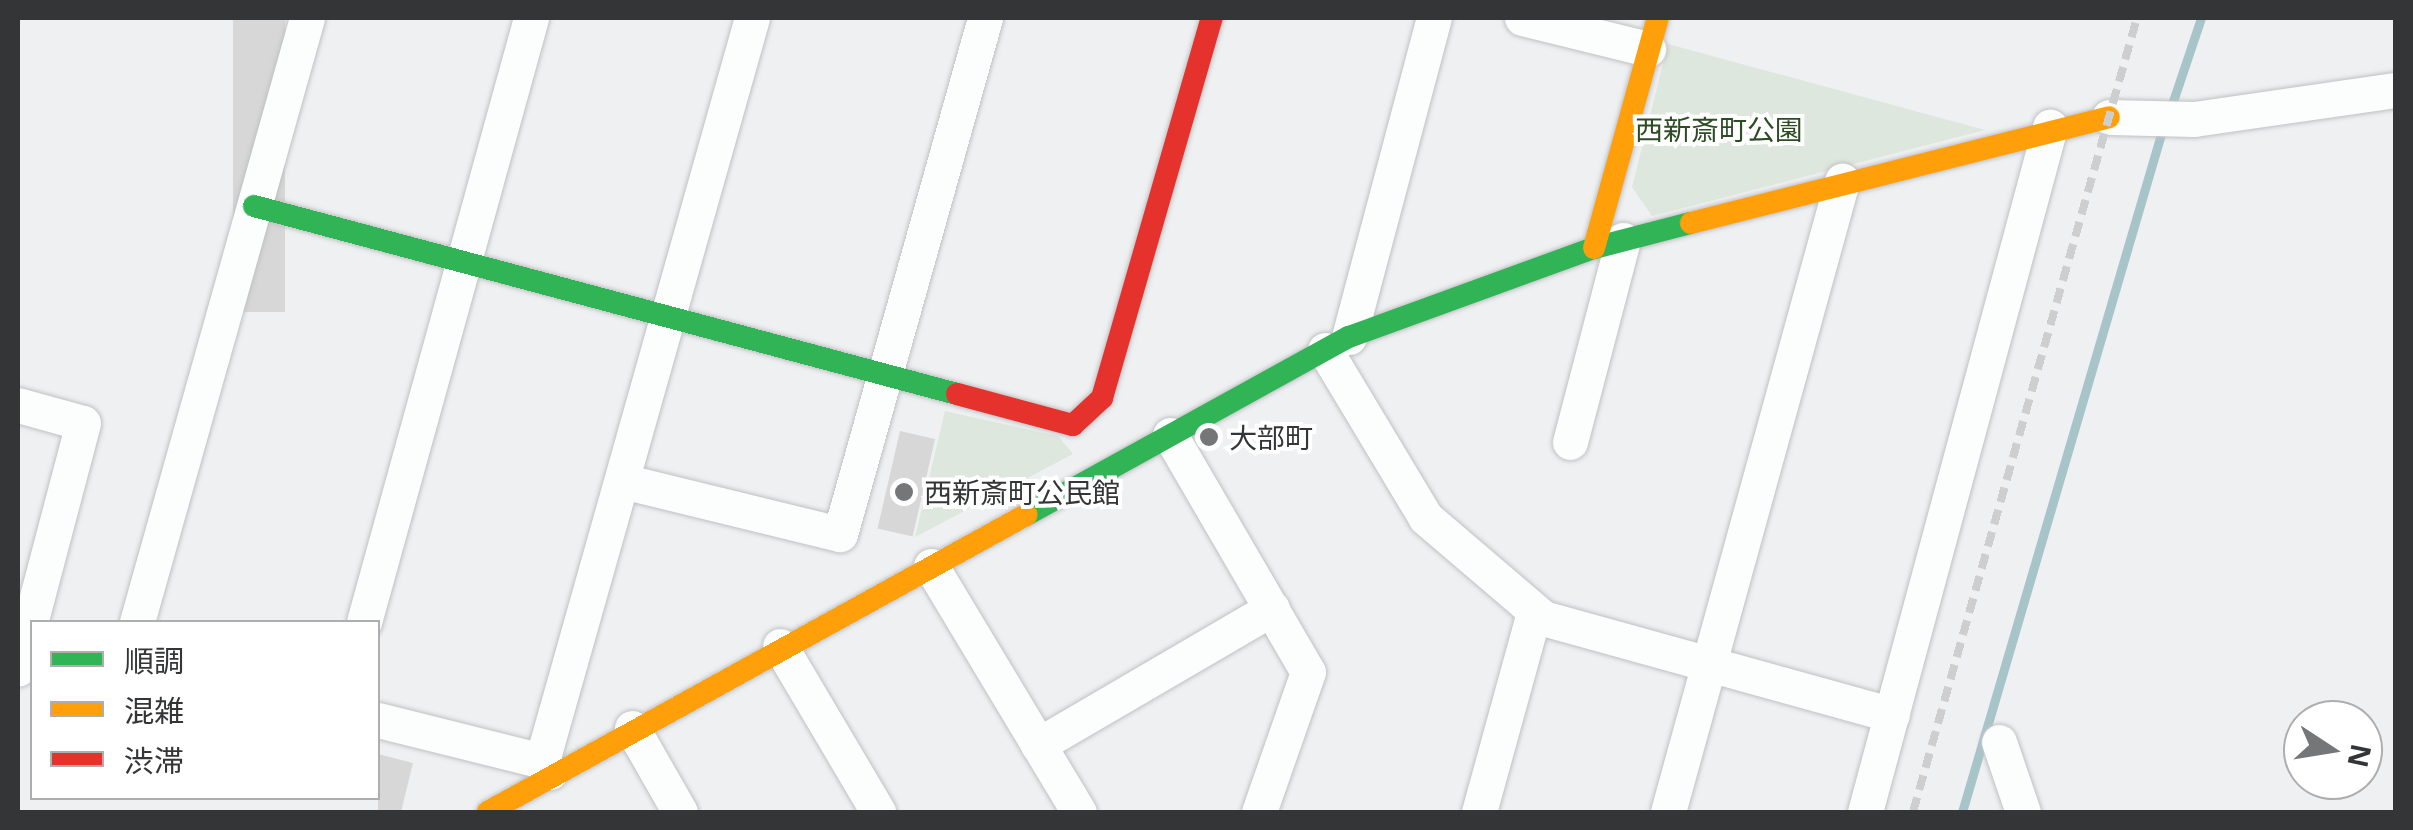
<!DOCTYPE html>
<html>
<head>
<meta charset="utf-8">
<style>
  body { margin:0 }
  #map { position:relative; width:2413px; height:830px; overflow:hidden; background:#eef0f2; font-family:"Open Sans","Noto Sans JP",sans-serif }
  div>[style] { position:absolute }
  .green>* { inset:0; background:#dee7dd }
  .stream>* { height:9px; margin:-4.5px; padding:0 4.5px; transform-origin:4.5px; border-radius:4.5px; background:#a7c4c8 }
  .building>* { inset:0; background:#d7d7d7; transform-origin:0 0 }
  .roads { filter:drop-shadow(0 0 2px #c0c1c3) drop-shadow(0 0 2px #c0c1c3) }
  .street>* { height:35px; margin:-17.5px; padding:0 17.5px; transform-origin:17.5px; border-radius:17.5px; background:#fcfdfd }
  .fast>* { height:22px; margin:-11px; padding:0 11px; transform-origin:11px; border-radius:11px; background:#30b455 }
  .slow>* { height:22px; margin:-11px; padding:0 11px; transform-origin:11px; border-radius:11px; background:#ff9f0a }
  .jam>* { height:22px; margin:-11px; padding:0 11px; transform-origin:11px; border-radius:11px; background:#e5322d }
  .rail>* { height:8px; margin-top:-4px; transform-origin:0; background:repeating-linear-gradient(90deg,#cecece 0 15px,transparent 0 23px) }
  .dots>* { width:28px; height:28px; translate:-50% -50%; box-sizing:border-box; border:5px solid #fff; border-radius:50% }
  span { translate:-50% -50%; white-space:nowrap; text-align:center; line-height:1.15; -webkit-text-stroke:8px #fff; paint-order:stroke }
  .park-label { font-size:28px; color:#2d4c24 }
  .poi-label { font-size:28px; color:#343536 }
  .left { translate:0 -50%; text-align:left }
  .frame { position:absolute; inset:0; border:20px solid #343536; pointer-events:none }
  .legend { position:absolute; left:30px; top:620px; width:350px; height:180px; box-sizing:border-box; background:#fff; border:2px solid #aeaeaf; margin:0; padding:12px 18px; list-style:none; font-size:30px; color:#343536 }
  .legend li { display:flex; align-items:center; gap:20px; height:50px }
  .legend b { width:50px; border:2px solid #aeaeaf }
  .north { position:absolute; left:2283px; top:700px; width:100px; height:100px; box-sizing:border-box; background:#fff; border:2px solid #aeaeaf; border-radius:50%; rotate:102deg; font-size:28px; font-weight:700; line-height:40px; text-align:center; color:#343536 }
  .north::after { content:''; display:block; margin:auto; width:35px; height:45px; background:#757678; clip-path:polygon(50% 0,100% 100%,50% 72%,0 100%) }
</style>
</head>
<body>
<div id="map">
  <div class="green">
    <div style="clip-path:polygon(1668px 44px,1985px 130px,1652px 216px,1632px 187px)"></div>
    <div style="clip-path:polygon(945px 411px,1058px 436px,1073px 454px,915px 537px)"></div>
  </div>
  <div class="stream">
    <div style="left:2170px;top:110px;width:97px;rotate:-71.4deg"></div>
    <div style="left:1962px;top:812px;width:717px;rotate:-73.64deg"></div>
  </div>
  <div class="building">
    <div style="left:233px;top:18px;width:52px;height:294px"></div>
    <div style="left:900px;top:431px;width:36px;height:100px;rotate:13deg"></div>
    <div style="clip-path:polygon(378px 754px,413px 763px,401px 812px,378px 812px)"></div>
  </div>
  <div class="roads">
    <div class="street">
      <div style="left:1522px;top:18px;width:130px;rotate:13.8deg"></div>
      <div style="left:2109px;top:117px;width:85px;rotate:1.3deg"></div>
      <div style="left:2194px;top:119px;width:204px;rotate:-8.2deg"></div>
      <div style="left:1349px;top:337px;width:330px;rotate:-75.1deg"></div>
      <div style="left:1325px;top:350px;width:196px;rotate:59deg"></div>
      <div style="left:1426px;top:518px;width:154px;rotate:40.5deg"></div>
      <div style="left:1543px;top:618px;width:362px;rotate:15.5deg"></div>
      <div style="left:18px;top:405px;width:67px;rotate:15.5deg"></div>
      <div style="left:83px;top:423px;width:254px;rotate:104.8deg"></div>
      <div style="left:1170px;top:435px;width:274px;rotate:59.8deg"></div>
      <div style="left:1308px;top:672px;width:148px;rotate:109.3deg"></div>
      <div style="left:1570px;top:442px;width:209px;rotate:-75.3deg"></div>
      <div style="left:622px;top:481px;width:224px;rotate:13.7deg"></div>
      <div style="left:840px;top:534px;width:536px;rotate:-74.3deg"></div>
      <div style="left:931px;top:566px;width:287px;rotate:59deg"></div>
      <div style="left:137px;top:622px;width:627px;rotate:-74.28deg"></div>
      <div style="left:364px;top:622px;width:627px;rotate:-74.54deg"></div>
      <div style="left:780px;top:646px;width:193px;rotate:59.4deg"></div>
      <div style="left:378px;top:720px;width:169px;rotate:14deg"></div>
      <div style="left:632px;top:728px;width:97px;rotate:60.3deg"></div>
      <div style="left:1999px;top:742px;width:74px;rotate:71.1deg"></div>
      <div style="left:1038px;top:745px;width:271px;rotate:-30.3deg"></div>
      <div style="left:550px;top:772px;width:14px;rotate:-126deg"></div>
      <div style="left:542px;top:761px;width:772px;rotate:-74.22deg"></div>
      <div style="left:1479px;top:812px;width:207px;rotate:-74.6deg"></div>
      <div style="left:1668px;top:812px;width:655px;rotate:-74.58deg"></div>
      <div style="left:1865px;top:812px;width:710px;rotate:-74.89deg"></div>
    </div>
    <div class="fast">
      <div style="left:254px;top:206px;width:728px;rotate:14.97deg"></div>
      <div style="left:1026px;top:515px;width:369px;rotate:-28.9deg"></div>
      <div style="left:1349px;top:337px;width:261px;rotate:-20deg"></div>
      <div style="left:1594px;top:248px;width:100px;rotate:-14.5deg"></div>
    </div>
    <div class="slow">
      <div style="left:1691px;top:223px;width:431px;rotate:-14.2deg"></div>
      <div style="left:1594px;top:248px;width:239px;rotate:-74.5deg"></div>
      <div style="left:488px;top:812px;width:615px;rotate:-28.9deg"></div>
    </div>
    <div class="jam">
      <div style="left:957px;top:394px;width:120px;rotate:15deg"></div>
      <div style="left:1073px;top:425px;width:40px;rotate:-43deg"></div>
      <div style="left:1102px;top:398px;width:396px;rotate:-73.9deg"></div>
    </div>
  </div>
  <div class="rail">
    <div style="left:1913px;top:812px;width:825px;rotate:-74.25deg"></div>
  </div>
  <div class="dots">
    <div style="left:1209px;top:437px;background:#757678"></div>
    <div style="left:904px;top:492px;background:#757678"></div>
  </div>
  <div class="park-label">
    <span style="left:1719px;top:129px">西新斎町公園</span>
  </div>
  <div class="poi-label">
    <span class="left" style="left:1229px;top:437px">大部町</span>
    <span class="left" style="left:924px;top:492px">西新斎町公民館</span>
  </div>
  <div class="frame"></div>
  <ul class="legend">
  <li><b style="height:12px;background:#30b455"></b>順調</li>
  <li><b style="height:12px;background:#ff9f0a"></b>混雑</li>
  <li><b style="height:12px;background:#e5322d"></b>渋滞</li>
  </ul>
  <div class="north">N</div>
</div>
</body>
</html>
